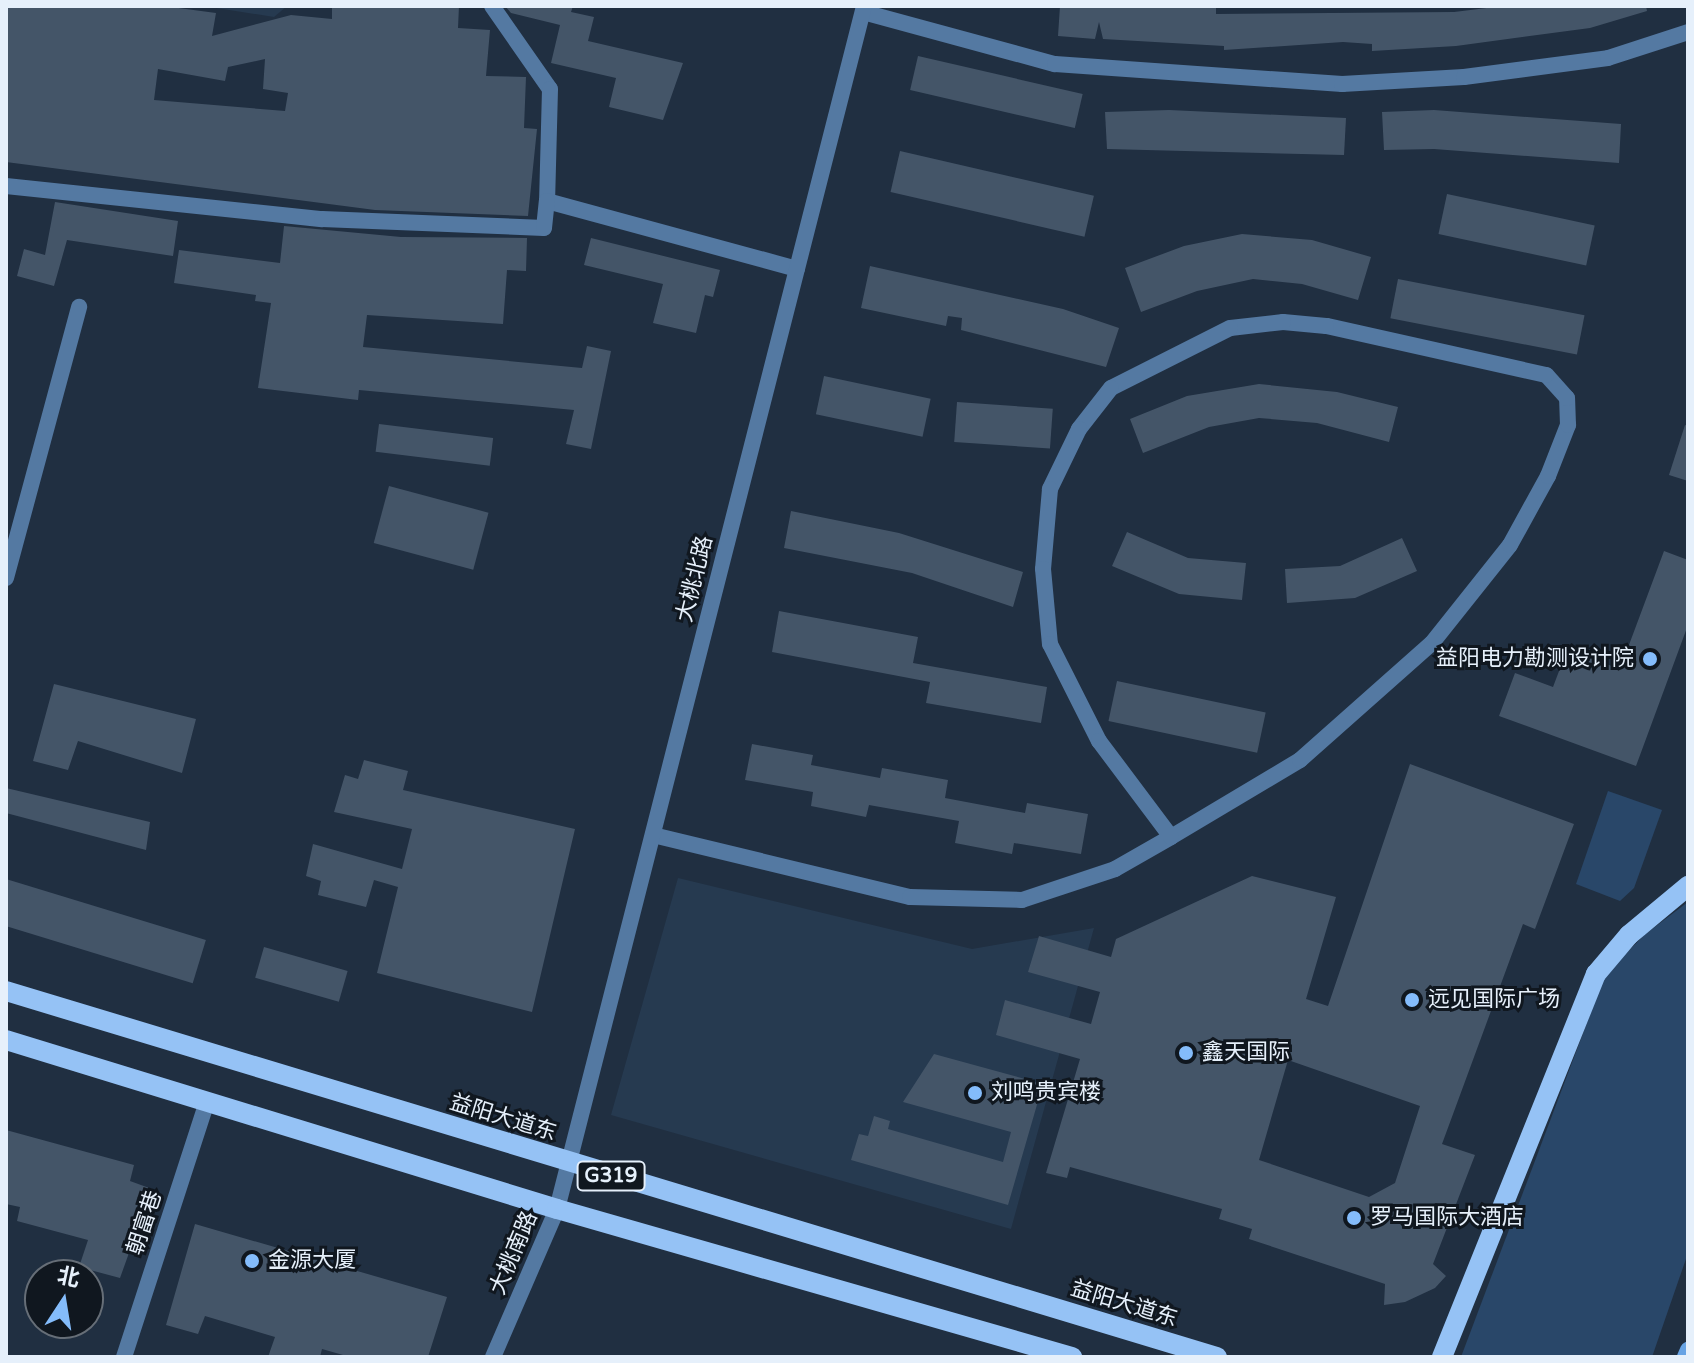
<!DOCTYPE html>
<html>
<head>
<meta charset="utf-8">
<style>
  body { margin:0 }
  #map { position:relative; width:1694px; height:1363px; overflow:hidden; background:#202f41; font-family:"Varela Round","Noto Sans SC",sans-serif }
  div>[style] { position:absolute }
  .built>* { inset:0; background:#263a50 }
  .green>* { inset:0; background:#294769 }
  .building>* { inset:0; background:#445568; transform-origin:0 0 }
  .minor>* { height:16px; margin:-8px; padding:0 8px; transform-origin:8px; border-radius:8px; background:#5479a2 }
  .tertiary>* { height:16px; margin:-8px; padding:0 8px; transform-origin:8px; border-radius:8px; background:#5479a2 }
  .secondary>* { height:16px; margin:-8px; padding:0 8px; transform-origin:8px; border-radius:8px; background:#67a3e4 }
  .primary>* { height:20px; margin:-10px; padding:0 10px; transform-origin:10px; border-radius:10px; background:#95c2f5 }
  .dots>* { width:22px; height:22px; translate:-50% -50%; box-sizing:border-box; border:4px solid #10171f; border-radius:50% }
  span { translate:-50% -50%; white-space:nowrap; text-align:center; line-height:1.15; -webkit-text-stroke:6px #10171f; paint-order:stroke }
  .shield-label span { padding:2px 6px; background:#10171f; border:2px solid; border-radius:6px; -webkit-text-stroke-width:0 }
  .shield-label { font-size:20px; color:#e6f0fb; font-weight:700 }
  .street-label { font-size:22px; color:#e6f0fb }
  .poi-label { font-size:22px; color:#e6f0fb }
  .right { translate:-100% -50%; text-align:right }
  .left { translate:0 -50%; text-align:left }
  .frame { position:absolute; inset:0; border:8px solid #e6f0fb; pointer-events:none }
  .north { position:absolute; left:24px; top:1259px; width:80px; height:80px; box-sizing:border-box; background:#10171f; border:2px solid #666e77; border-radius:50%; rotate:12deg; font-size:22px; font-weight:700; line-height:32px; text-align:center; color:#e6f0fb }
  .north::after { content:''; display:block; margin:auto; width:28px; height:36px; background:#84bcfb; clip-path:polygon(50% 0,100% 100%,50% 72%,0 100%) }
</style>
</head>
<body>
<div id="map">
  <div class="built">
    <div style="clip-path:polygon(204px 6px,287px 6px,274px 17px)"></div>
    <div style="clip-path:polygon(678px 878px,972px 949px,1094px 928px,1011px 1229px,611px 1115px)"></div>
  </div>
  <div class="green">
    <div style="clip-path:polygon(1608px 791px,1662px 810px,1634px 888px,1620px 901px,1576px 884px)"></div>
    <div style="clip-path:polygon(1688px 902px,1688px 1253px,1652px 1357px,1461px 1357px,1605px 975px,1644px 935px)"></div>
  </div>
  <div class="building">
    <div style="clip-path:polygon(evenodd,6px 6px,171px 7px,216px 13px,212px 36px,291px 15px,332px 19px,332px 6px,459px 6px,458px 28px,490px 30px,486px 76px,526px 77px,524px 128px,537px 129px,528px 216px,375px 210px,6px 162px,6px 6px,265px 59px,263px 89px,288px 93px,285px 111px,154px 100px,158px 69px,225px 81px,228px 67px,265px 59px)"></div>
    <div style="clip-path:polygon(505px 6px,573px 6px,571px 12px,594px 17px,588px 41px,683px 63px,663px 120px,609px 107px,616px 78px,551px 63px,560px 25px,511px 13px)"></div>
    <div style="clip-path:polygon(1060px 6px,1216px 6px,1216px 14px,1454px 12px,1503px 6px,1646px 6px,1647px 11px,1590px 28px,1456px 46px,1372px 51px,1372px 44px,1343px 42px,1224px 50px,1224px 46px,1103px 39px,1099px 22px,1095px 39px,1058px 36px)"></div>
    <div style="left:918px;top:56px;width:169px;height:35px;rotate:13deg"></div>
    <div style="clip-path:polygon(1169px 110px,1346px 118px,1344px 155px,1107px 149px,1105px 112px)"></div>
    <div style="clip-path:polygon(1434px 110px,1621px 124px,1619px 163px,1434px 149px,1384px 150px,1382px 112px)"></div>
    <div style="left:900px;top:151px;width:199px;height:42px;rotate:13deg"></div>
    <div style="left:1447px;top:194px;width:151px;height:41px;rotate:12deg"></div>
    <div style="clip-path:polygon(55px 202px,178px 221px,173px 256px,67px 240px,54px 286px,17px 276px,24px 249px,45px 255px)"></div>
    <div style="clip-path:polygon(284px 226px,401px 237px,527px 238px,526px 271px,507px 270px,503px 324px,367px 315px,363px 347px,582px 368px,587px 346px,611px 351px,591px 449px,566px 444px,574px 410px,359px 390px,358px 400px,258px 388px,271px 303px,255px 301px,256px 295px,174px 283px,179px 250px,280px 263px)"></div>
    <div style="clip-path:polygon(1242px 234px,1312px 240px,1371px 257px,1358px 300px,1302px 284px,1253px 279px,1197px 291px,1141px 312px,1125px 268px,1184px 246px)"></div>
    <div style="clip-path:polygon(591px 238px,720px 270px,713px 297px,705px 295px,696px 333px,653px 323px,663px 284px,584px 265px)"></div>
    <div style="clip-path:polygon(870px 266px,1063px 309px,1119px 328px,1106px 367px,961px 330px,962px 318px,948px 316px,946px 326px,861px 308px)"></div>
    <div style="left:1398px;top:279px;width:190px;height:40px;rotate:11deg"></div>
    <div style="left:824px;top:376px;width:109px;height:39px;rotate:12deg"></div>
    <div style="clip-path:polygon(1259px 384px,1337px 392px,1398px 407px,1389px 442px,1317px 423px,1259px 418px,1209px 427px,1143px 453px,1130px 419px,1187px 396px)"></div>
    <div style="left:957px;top:402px;width:96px;height:40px;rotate:4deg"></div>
    <div style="left:379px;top:424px;width:115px;height:28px;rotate:7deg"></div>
    <div style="clip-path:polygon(1685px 425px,1688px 426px,1688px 481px,1669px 475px)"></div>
    <div style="left:389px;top:486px;width:103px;height:59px;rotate:15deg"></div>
    <div style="clip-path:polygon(791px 511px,899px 533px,1023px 572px,1013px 607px,912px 573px,784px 548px)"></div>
    <div style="clip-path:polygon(1127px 532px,1188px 558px,1246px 563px,1242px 600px,1179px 594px,1112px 566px)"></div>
    <div style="clip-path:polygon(1402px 538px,1417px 571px,1355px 598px,1287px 603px,1285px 569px,1340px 566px)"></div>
    <div style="clip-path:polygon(1664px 551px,1688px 560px,1688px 625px,1636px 766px,1499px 716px,1515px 673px,1553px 687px,1567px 650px,1620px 669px)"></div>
    <div style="clip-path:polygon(779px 611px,918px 637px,913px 663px,1047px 687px,1041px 723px,926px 703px,930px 682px,772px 652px)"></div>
    <div style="left:1117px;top:681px;width:152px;height:41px;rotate:12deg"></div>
    <div style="clip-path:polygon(54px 684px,196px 719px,182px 773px,78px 741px,68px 770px,33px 761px)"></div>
    <div style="clip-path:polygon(752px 744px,813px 755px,811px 765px,880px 778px,882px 768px,948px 780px,945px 798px,1025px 813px,1027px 803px,1088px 814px,1081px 854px,1014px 843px,1012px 854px,955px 843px,959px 821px,869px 805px,866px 817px,811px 806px,813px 792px,745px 780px)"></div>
    <div style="clip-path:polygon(364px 760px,408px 771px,403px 790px,575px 829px,532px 1012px,377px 973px,398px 887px,374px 880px,366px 907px,318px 895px,321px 881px,306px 876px,313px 844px,402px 869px,412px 829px,334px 812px,345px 775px,358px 779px)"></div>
    <div style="clip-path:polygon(evenodd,1410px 764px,1574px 824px,1535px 929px,1523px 924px,1442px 1144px,1475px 1155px,1433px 1264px,1446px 1276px,1435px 1288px,1405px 1302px,1384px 1305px,1385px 1284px,1249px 1239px,1252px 1229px,1219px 1219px,1222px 1209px,1070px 1167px,1067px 1178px,1046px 1173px,1080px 1059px,996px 1035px,1005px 1000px,1091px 1024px,1100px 992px,1028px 972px,1039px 936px,1111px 957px,1116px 939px,1252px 876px,1336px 897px,1306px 999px,1328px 1006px,1410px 764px,1288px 1060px,1420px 1106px,1395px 1183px,1369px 1197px,1259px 1160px,1288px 1060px)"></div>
    <div style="clip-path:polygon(6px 788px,150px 822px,146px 850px,6px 813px)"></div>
    <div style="left:6px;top:879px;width:209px;height:45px;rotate:17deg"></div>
    <div style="left:264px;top:947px;width:87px;height:32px;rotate:16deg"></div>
    <div style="clip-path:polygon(934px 1054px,1043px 1084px,1008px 1205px,851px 1160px,859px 1134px,868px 1136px,874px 1116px,890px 1121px,888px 1129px,1003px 1162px,1011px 1132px,903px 1102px)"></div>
    <div style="clip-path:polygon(6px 1130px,134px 1165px,130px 1181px,152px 1189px,120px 1278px,79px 1267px,88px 1240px,17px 1221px,20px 1207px,6px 1204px)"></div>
    <div style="clip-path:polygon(195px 1224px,447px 1297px,428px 1357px,350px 1357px,322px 1349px,320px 1357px,268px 1357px,275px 1337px,205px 1316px,198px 1334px,166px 1325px)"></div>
  </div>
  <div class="minor">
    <div style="left:492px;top:6px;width:101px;rotate:55.1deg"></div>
    <div style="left:550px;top:89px;width:112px;rotate:91.5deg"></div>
    <div style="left:547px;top:201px;width:259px;rotate:15.2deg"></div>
    <div style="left:863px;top:12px;width:199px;rotate:15.2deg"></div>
    <div style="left:1055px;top:64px;width:288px;rotate:4deg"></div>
    <div style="left:1342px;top:84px;width:122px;rotate:-3.3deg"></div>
    <div style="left:1464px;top:77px;width:145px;rotate:-7.5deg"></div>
    <div style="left:1608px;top:58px;width:84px;rotate:-18deg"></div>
    <div style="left:6px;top:186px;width:318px;rotate:6deg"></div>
    <div style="left:322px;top:219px;width:222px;rotate:2.3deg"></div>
    <div style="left:544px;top:228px;width:27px;rotate:-84deg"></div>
    <div style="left:6px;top:578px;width:281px;rotate:-74.9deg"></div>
    <div style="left:653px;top:835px;width:264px;rotate:13.6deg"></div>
    <div style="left:910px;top:897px;width:112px;rotate:1.5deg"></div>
    <div style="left:1022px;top:900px;width:98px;rotate:-18.4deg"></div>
    <div style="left:1115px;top:869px;width:64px;rotate:-29.7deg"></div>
    <div style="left:1171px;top:837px;width:150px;rotate:-30.8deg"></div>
    <div style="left:1300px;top:760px;width:176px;rotate:-41.6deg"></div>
    <div style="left:1432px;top:643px;width:125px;rotate:-51.5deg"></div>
    <div style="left:1510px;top:545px;width:79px;rotate:-61.2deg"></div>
    <div style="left:1548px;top:476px;width:55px;rotate:-68.6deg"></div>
    <div style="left:1568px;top:425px;width:27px;rotate:-92deg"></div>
    <div style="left:1567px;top:398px;width:31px;rotate:-132deg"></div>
    <div style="left:1546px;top:375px;width:225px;rotate:-167.4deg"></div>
    <div style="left:1326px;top:326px;width:43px;rotate:-174.7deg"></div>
    <div style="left:1283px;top:322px;width:53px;rotate:173.5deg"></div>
    <div style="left:1230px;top:328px;width:133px;rotate:153.2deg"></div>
    <div style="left:1111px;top:388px;width:52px;rotate:128deg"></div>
    <div style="left:1079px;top:429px;width:67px;rotate:115.8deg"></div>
    <div style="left:1050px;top:489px;width:80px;rotate:95deg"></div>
    <div style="left:1043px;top:569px;width:75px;rotate:84.7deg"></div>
    <div style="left:1050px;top:644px;width:109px;rotate:63.2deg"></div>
    <div style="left:1099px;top:741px;width:120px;rotate:53.1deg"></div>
    <div style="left:124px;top:1357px;width:268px;rotate:-72deg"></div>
  </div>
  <div class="tertiary">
    <div style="left:493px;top:1357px;width:161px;rotate:-66.6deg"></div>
    <div style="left:557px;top:1209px;width:1242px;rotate:-75.68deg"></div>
  </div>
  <div class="secondary">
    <div style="left:1685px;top:1357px;width:8px;rotate:-67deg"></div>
  </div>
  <div class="primary">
    <div style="left:6px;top:991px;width:1265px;rotate:16.82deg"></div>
    <div style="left:6px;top:1040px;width:576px;rotate:17.05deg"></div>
    <div style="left:557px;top:1209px;width:536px;rotate:16.03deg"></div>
    <div style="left:1442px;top:1357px;width:413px;rotate:-68.1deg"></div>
    <div style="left:1596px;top:974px;width:51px;rotate:-49.8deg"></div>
    <div style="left:1629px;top:935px;width:77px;rotate:-39.7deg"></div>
  </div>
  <div class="dots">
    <div style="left:1650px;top:659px;background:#84bcfb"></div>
    <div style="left:1412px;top:1000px;background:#84bcfb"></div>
    <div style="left:1186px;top:1053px;background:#84bcfb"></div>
    <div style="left:975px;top:1093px;background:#84bcfb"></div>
    <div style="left:1354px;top:1218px;background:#84bcfb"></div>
    <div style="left:252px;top:1261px;background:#84bcfb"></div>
  </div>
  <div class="shield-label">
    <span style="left:611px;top:1176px">G319</span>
  </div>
  <div class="street-label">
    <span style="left:695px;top:579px;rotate:-76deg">大桃北路</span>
    <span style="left:503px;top:1118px;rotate:17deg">益阳大道东</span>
    <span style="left:145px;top:1223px;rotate:-72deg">朝富巷</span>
    <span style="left:514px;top:1253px;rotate:-67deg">大桃南路</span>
    <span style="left:1124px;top:1304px;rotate:17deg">益阳大道东</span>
  </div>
  <div class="poi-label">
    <span class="right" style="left:1634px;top:659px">益阳电力勘测设计院</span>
    <span class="left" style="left:1428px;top:1000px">远见国际广场</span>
    <span class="left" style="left:1202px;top:1053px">鑫天国际</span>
    <span class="left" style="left:991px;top:1093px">刘鸣贵宾楼</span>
    <span class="left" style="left:1370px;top:1218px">罗马国际大酒店</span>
    <span class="left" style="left:268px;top:1261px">金源大厦</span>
  </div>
  <div class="frame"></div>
  <div class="north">北</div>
</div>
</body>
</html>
